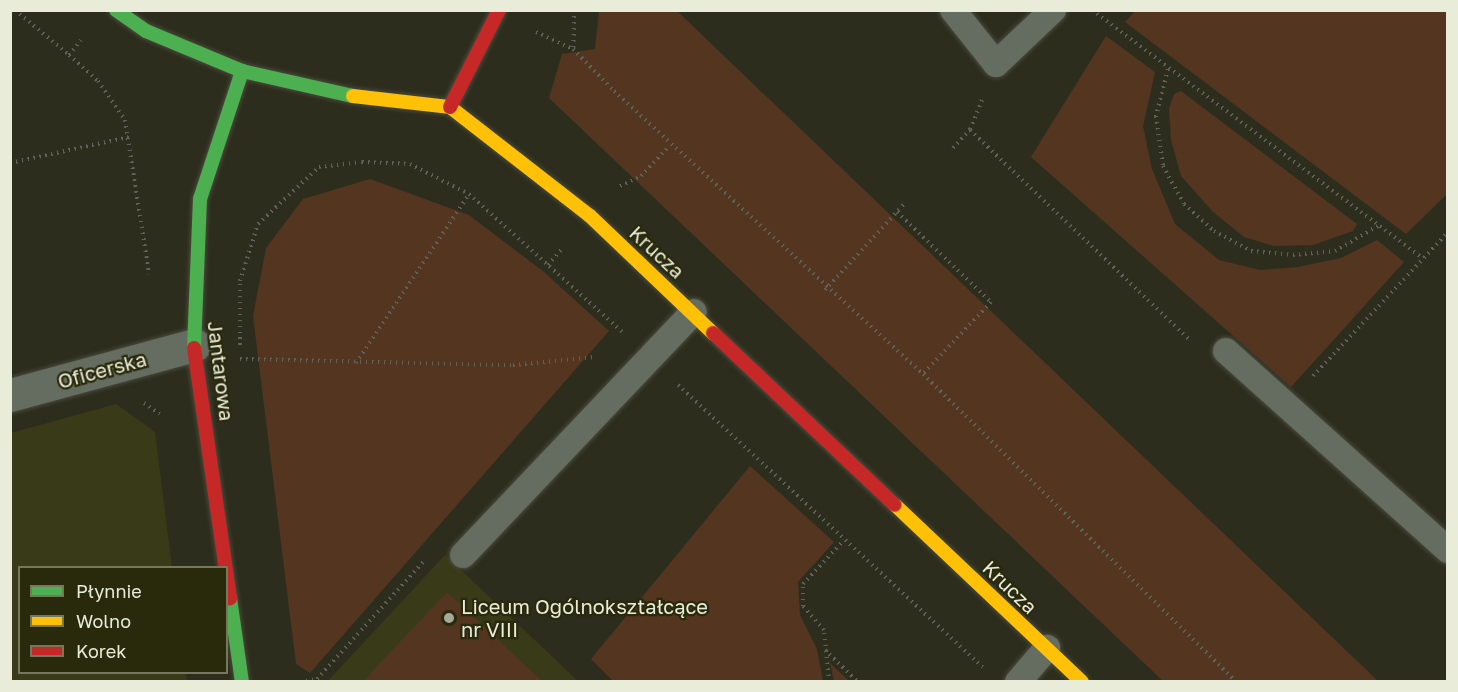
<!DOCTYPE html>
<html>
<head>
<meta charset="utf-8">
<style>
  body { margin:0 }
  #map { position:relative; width:1458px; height:692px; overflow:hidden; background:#2d2d1d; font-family:"Golos Text",sans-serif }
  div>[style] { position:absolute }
  .built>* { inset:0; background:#393a17 }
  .green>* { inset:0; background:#543520 }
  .path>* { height:4px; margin-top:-2px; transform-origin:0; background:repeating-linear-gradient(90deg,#5f6357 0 1.5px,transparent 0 6px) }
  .roads { filter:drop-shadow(0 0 2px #4a4a3d) drop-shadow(0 0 2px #4a4a3d) }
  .lane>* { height:26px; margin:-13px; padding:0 13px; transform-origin:13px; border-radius:13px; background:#656d60 }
  .street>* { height:33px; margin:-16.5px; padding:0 16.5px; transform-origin:16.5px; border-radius:16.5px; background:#656d60 }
  .fast>* { height:14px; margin:-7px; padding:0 7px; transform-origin:7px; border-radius:7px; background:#4caf50 }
  .slow>* { height:14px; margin:-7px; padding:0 7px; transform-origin:7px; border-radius:7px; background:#ffc107 }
  .jam>* { height:14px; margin:-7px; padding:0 7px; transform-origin:7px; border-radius:7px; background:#c62828 }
  .dots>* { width:16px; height:16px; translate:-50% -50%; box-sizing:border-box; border:3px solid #292a0c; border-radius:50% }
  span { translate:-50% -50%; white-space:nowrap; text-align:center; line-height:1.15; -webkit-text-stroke:4.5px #292a0c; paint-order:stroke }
  .street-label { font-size:20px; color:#eaecda }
  .poi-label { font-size:20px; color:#eaecda }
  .left { translate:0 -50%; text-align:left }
  .frame { position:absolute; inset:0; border:12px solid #eaecda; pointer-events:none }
  .legend { position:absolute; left:18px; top:566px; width:210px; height:108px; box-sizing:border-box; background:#292a0c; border:2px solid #76785e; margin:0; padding:8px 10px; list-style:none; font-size:18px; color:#eaecda }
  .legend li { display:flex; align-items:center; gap:12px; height:30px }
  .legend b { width:30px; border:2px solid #76785e }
</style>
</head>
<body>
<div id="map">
  <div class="built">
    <div style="clip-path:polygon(116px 404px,155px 432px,172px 567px,20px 568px,20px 672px,186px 673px,187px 681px,11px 681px,11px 433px)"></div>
    <div style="clip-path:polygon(445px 555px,578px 681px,327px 682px)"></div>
  </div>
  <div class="green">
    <div style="clip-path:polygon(1136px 10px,1447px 11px,1447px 194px,1406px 234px,1125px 22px)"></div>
    <div style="clip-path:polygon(599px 11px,677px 11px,1378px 681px,1163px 681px,549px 98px,562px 54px,595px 49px)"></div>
    <div style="clip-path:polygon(1106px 36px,1155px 72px,1143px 126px,1152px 169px,1175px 224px,1219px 260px,1260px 270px,1298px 267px,1341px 258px,1377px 240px,1404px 262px,1291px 387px,1031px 157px)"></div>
    <div style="clip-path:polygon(1181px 91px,1357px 224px,1353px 231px,1313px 245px,1274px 246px,1244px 237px,1213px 212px,1181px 176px,1171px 140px,1169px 109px,1174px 94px)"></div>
    <div style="clip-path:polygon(370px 179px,469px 215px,544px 272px,609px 331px,310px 673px,296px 664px,253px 316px,266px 248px,303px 199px)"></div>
    <div style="clip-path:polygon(750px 466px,834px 542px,798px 582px,800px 615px,817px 649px,823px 681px,613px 681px,591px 659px)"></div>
    <div style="clip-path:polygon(447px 592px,542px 681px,363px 681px)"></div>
    <div style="clip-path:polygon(830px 663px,849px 681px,834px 681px)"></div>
  </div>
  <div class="path">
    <div style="left:15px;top:10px;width:70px;rotate:39.8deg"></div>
    <div style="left:69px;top:55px;width:19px;rotate:-51deg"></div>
    <div style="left:299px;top:10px;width:94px"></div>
    <div style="left:574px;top:10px;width:39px;rotate:91deg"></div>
    <div style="left:573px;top:49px;width:59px;rotate:45.7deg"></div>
    <div style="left:614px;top:91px;width:419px;rotate:42.5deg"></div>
    <div style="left:923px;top:374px;width:439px;rotate:44.5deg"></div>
    <div style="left:1092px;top:10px;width:413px;rotate:36.9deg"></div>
    <div style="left:536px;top:32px;width:41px;rotate:24.7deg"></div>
    <div style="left:69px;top:55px;width:39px;rotate:42deg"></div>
    <div style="left:98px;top:81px;width:47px;rotate:55.3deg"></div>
    <div style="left:125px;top:120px;width:156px;rotate:81.1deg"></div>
    <div style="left:1168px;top:69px;width:49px;rotate:104.3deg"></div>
    <div style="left:1156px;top:116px;width:50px;rotate:82deg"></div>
    <div style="left:1163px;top:166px;width:43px;rotate:61.1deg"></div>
    <div style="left:1184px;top:204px;width:40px;rotate:42deg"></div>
    <div style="left:1214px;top:231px;width:42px;rotate:28.4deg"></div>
    <div style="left:1251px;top:251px;width:42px;rotate:5.4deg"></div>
    <div style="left:1293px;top:255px;width:42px;rotate:-5.4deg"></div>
    <div style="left:1335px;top:251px;width:50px;rotate:-30.2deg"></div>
    <div style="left:982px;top:100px;width:32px;rotate:112deg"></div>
    <div style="left:970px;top:130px;width:303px;rotate:43.7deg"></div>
    <div style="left:953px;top:148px;width:25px;rotate:-47deg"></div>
    <div style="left:10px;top:163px;width:122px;rotate:-12.3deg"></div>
    <div style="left:620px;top:186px;width:23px;rotate:-25deg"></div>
    <div style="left:641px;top:176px;width:42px;rotate:-46.9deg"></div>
    <div style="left:897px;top:212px;width:130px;rotate:43.8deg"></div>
    <div style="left:991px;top:302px;width:99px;rotate:133.4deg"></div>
    <div style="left:548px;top:265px;width:21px;rotate:-49deg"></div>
    <div style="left:825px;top:290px;width:117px;rotate:-47.4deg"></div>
    <div style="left:240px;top:345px;width:64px;rotate:-90deg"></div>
    <div style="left:240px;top:281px;width:60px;rotate:-72.5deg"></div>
    <div style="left:258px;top:224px;width:83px;rotate:-43.1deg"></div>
    <div style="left:319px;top:167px;width:43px;rotate:-6.6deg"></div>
    <div style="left:362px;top:162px;width:48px;rotate:2.4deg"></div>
    <div style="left:410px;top:164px;width:66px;rotate:27deg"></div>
    <div style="left:469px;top:194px;width:206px;rotate:42deg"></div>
    <div style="left:240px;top:359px;width:273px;rotate:1.3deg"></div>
    <div style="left:513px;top:365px;width:83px;rotate:-5.5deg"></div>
    <div style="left:356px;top:363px;width:203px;rotate:-56.2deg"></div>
    <div style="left:1313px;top:376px;width:197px;rotate:-46.8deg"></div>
    <div style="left:678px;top:385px;width:415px;rotate:42.8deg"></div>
    <div style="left:144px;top:403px;width:19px;rotate:35deg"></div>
    <div style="left:825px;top:650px;width:46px;rotate:44.1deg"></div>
    <div style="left:300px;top:682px;width:17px;rotate:-10deg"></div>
    <div style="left:317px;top:679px;width:159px;rotate:-47.8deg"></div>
    <div style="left:829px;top:682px;width:52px;rotate:-95.5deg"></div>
    <div style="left:824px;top:630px;width:32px;rotate:-131deg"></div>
    <div style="left:803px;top:606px;width:22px;rotate:-90deg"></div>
    <div style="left:803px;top:584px;width:60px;rotate:-47deg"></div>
  </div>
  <div class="roads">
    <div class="lane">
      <div style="left:953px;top:10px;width:69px;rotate:51.5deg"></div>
      <div style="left:996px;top:64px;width:79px;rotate:-43.5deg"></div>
      <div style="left:1226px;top:351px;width:298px;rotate:41.9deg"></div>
      <div style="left:463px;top:555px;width:335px;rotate:-46.5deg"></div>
      <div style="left:1018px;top:682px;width:45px;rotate:-49.5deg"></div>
    </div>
    <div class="street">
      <div style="left:10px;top:395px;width:191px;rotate:-15.2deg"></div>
    </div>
    <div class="fast">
      <div style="left:116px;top:10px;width:37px;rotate:35deg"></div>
      <div style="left:146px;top:31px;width:104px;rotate:22.6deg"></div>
      <div style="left:242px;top:71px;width:114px;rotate:12.7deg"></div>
      <div style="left:194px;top:348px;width:149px;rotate:-87.7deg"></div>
      <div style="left:200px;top:199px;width:135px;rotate:-71.8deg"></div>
      <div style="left:230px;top:598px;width:85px;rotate:81.9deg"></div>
    </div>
    <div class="slow">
      <div style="left:353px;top:96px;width:98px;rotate:6.5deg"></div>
      <div style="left:450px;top:107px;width:177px;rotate:37.9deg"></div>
      <div style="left:590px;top:216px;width:170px;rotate:43.6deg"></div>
      <div style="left:895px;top:505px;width:257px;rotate:43.4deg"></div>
    </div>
    <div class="jam">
      <div style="left:450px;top:107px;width:109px;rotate:-63.2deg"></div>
      <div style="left:713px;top:333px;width:250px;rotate:43.4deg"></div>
      <div style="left:194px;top:348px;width:253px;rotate:81.8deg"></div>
    </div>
  </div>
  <div class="dots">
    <div style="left:449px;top:618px;background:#a8a998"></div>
  </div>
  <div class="street-label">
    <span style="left:657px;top:252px;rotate:43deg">Krucza</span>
    <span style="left:102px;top:370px;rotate:-15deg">Oficerska</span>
    <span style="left:221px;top:371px;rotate:83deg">Jantarowa</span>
    <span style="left:1010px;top:587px;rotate:44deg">Krucza</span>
  </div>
  <div class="poi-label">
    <span class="left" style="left:461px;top:618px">Liceum Ogólnokształcące<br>nr VIII</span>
  </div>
  <div class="frame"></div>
  <ul class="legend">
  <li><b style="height:8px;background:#4caf50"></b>Płynnie</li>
  <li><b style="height:8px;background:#ffc107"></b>Wolno</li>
  <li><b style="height:8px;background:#c62828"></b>Korek</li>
  </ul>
</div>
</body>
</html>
